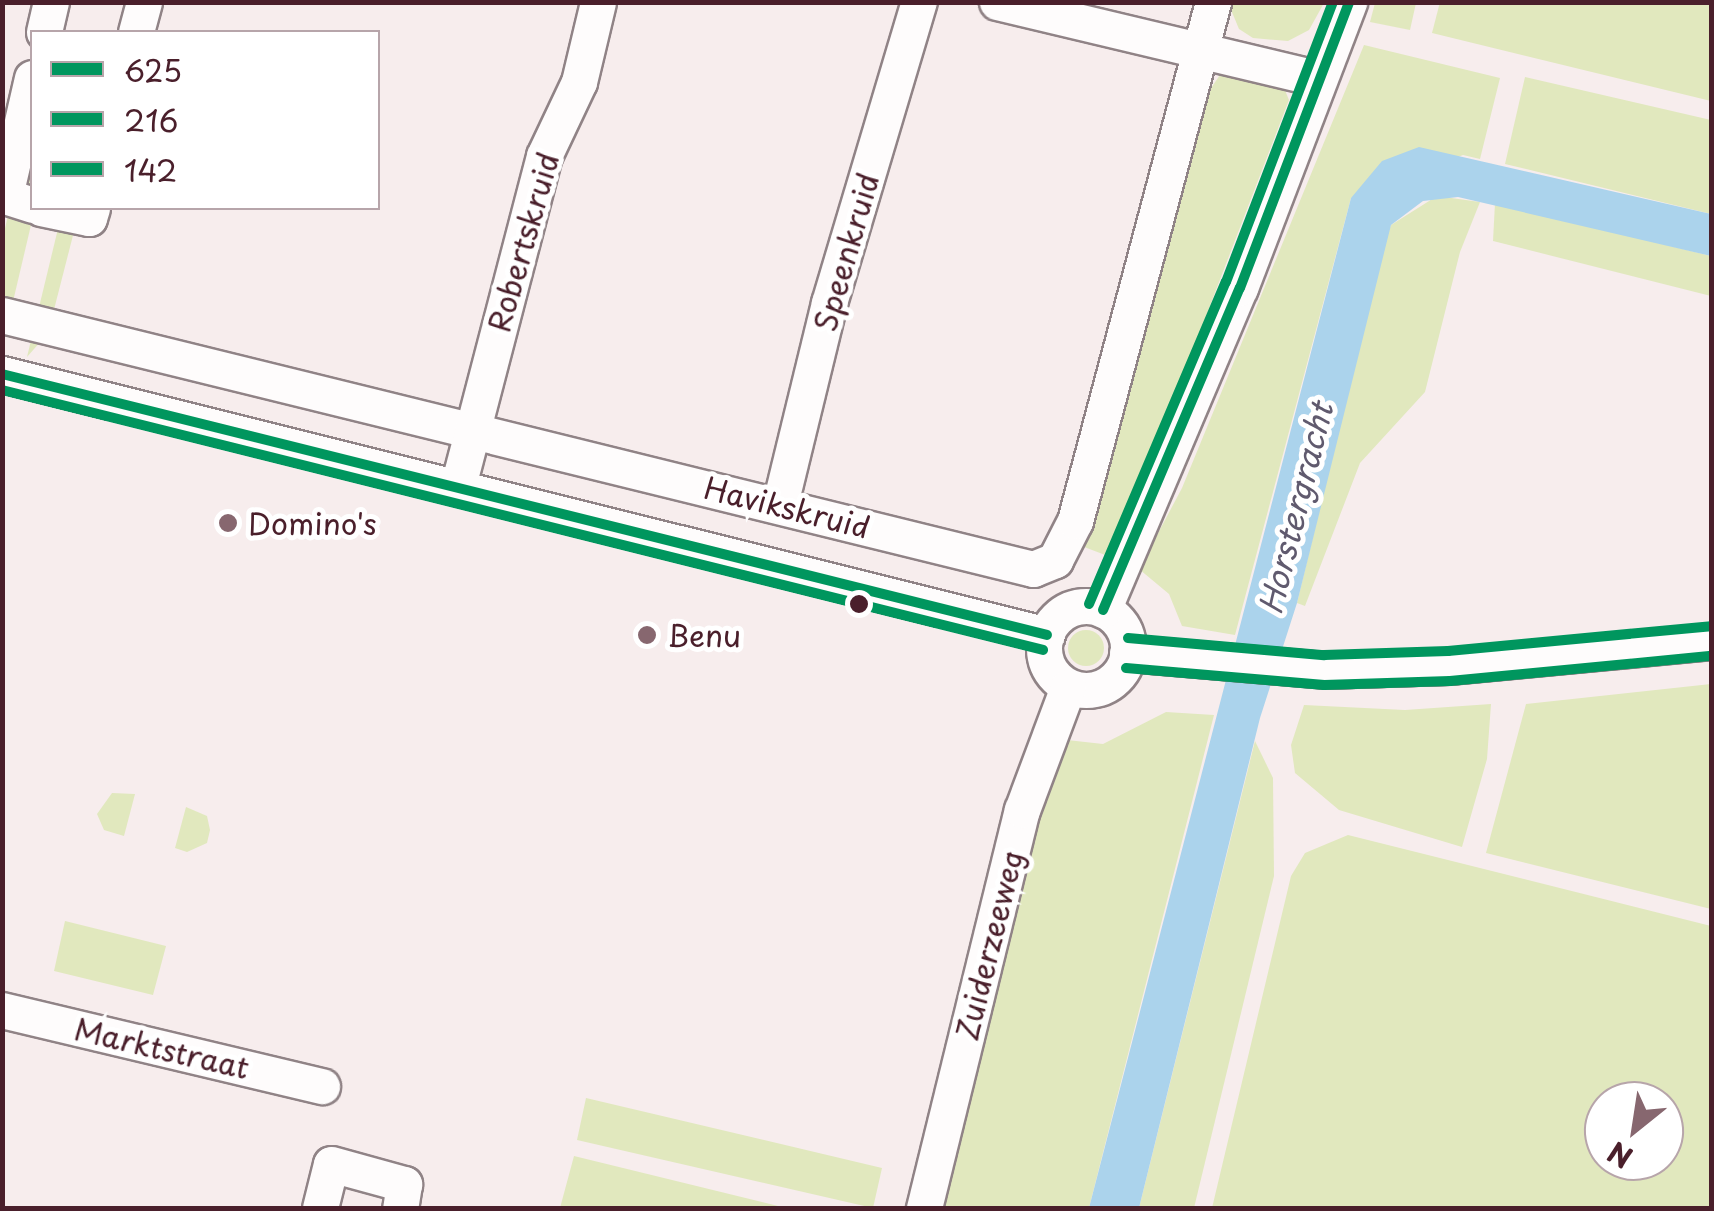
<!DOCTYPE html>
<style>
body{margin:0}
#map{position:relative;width:1714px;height:1211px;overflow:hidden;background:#f7eded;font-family:"Playpen Sans",sans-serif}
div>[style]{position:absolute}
.green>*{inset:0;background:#e1e8be}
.round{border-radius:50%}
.water>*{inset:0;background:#abd3ec}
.roads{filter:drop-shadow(2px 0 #908386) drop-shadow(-2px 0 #908386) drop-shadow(0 2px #908386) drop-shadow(0 -2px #908386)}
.minor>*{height:35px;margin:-17.5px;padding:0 17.5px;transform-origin:17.5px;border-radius:17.5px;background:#fefcfc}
.minor>.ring{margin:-17.5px;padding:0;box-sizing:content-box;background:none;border:35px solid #fefcfc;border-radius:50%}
.bus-1>*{height:10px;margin:-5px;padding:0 5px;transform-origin:5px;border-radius:5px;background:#00965e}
.bus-2>*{height:10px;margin:-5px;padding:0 5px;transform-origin:5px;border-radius:5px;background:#00965e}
.bus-3>*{height:10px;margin:-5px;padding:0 5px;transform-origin:5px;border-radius:5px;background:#00965e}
.dots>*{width:28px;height:28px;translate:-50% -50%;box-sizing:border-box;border:5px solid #fff;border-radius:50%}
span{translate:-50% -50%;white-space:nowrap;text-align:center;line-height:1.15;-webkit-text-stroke:10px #fff;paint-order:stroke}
.street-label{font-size:30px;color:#4a1f2b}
.poi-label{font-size:30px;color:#4a1f2b}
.left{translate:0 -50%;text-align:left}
.water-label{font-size:32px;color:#605a6e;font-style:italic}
.frame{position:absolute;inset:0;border:5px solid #4a1f2b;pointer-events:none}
.legend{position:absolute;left:30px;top:30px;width:350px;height:180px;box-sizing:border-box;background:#fff;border:2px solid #b7a5aa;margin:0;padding:12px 18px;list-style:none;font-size:30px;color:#4a1f2b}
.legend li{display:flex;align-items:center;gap:20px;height:50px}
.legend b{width:50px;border:2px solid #b7a5aa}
.north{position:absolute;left:1584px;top:1081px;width:100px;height:100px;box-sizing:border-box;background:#fff;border:2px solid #b7a5aa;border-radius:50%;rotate:210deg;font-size:28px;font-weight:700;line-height:40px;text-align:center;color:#4a1f2b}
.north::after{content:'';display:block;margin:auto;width:35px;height:45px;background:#87676f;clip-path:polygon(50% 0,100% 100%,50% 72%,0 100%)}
</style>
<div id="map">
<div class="green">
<div style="clip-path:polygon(1440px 2px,1711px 3px,1711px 101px,1432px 33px)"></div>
<div style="clip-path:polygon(1324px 3px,1309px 30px,1288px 41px,1253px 38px,1239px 29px,1229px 5px)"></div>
<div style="clip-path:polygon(1375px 3px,1416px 3px,1410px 30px,1370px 22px)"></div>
<div style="clip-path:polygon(1364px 45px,1500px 78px,1480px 159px,1463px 155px,1351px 198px,1235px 635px,1182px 626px,1169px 594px,1139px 569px,1182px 488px)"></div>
<div style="clip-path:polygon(1224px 69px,1282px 83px,1289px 100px,1113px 558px,1079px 545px,1203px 100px)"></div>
<div style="clip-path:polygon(1525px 77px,1711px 120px,1711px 214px,1505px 164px)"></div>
<div style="clip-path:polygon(32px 112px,35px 208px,3px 344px,3px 237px)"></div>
<div style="clip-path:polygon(1437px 196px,1480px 202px,1460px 252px,1425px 392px,1360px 463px,1305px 606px,1297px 603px,1382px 249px,1391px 225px)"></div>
<div style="clip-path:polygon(1495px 203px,1711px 256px,1711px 296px,1493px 241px)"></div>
<div style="clip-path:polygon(63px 208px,80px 208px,48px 333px,27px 357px)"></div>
<div class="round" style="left:1068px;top:630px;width:36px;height:36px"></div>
<div style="clip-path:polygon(1711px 684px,1711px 909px,1486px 853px,1526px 704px)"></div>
<div style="clip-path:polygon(1491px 704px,1487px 759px,1462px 847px,1339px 810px,1295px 773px,1291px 745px,1304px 705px,1405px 710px)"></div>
<div style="clip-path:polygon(1166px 712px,1214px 715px,1089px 1208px,938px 1208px,1025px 857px,1067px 740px,1103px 744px)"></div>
<div style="clip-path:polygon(1255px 741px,1273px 778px,1274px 876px,1194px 1208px,1139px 1208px)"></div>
<div style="clip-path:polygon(112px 793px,135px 794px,124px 836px,104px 830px,97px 814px)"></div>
<div style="clip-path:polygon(186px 807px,207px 816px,210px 830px,207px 843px,187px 852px,175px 848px)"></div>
<div style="clip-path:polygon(evenodd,1348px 835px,1711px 926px,1711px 1208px,1212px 1208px,1291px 876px,1305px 853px,1348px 835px,1604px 1101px,1664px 1101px,1664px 1161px,1604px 1161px,1604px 1101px)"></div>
<div style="clip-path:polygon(65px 921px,166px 946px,153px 995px,54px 971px)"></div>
<div style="clip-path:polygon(586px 1098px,882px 1168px,873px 1208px,577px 1140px)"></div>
<div style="clip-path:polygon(574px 1156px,786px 1208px,560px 1208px)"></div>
</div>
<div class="water">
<div style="clip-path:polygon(1419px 147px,1711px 214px,1711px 256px,1458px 197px,1423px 201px,1391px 225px,1297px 603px,1260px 718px,1139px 1208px,1089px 1208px,1351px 198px,1382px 161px)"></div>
</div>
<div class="roads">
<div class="minor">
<div style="left:997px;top:2px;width:331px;rotate:13.4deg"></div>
<div style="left:44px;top:32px;width:31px;rotate:-77deg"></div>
<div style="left:136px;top:32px;width:31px;rotate:-75deg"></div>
<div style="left:32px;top:78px;width:121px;rotate:102.9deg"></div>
<div style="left:5px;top:196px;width:28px;rotate:18deg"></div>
<div style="left:41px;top:208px;width:49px;rotate:11.8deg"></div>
<div style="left:89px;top:218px;width:10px;rotate:-73deg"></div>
<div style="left:2px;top:315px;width:1062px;rotate:13.84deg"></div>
<div style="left:1033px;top:569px;width:24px;rotate:-22deg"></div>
<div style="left:1055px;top:560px;width:44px;rotate:-62.9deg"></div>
<div style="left:1075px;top:521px;width:537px;rotate:-75.11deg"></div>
<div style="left:2px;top:374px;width:1077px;rotate:14.02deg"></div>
<div style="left:458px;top:486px;width:341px;rotate:-75.4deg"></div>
<div style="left:544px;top:156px;width:82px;rotate:-64.7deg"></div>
<div style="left:579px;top:82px;width:82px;rotate:-76.6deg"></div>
<div style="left:780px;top:504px;width:207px;rotate:-76.3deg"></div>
<div style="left:829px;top:303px;width:314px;rotate:-73.4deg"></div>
<div class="ring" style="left:1044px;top:606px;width:49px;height:49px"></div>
<div style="left:1103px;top:610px;width:350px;rotate:-67deg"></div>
<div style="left:1240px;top:288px;width:306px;rotate:-69.1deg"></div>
<div style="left:1127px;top:653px;width:198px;rotate:4.9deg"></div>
<div style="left:1324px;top:670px;width:125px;rotate:-1.8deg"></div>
<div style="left:1449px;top:666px;width:264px;rotate:-5.4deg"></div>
<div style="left:2px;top:1010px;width:329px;rotate:13.4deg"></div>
<div style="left:320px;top:1208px;width:45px;rotate:-76deg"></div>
<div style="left:331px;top:1164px;width:76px;rotate:15.3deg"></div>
<div style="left:404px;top:1184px;width:24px;rotate:99deg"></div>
<div style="left:924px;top:1208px;width:410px;rotate:-76.2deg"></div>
<div style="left:1022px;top:810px;width:131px;rotate:-69.5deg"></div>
</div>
</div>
<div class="bus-1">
<div style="left:2px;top:374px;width:1077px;rotate:14.02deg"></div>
<div style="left:1103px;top:610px;width:350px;rotate:-67deg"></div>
<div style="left:1240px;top:288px;width:306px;rotate:-69.1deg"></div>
</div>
<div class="bus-2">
<div style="left:2px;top:390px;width:1073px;rotate:14.02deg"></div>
<div style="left:1126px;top:668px;width:199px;rotate:4.9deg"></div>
<div style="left:1324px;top:685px;width:126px;rotate:-1.8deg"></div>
<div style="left:1450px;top:681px;width:263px;rotate:-5.5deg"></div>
</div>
<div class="bus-3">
<div style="left:1089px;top:604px;width:350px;rotate:-67deg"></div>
<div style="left:1226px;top:282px;width:300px;rotate:-69.1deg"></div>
<div style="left:1128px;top:638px;width:197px;rotate:5deg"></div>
<div style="left:1324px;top:655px;width:124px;rotate:-1.8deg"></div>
<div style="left:1448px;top:651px;width:264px;rotate:-5.4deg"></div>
</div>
<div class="dots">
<div style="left:228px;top:523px;background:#87676f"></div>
<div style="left:859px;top:604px;background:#4a1f2b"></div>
<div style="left:647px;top:635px;background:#87676f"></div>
</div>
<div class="street-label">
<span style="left:523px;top:242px;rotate:-74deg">Robertskruid</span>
<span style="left:846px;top:252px;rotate:-74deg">Speenkruid</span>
<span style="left:787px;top:507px;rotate:14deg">Havikskruid</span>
<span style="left:989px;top:945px;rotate:-76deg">Zuiderzeeweg</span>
<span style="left:162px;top:1048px;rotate:13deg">Marktstraat</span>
</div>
<div class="poi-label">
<span class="left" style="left:248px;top:523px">Domino's</span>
<span class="left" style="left:667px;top:635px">Benu</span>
</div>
<div class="water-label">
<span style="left:1295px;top:508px;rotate:-76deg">Horstergracht</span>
</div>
<div class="frame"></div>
<ul class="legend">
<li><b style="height:12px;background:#00965e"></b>625</li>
<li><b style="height:12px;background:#00965e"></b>216</li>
<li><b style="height:12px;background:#00965e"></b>142</li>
</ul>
<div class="north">N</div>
</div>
